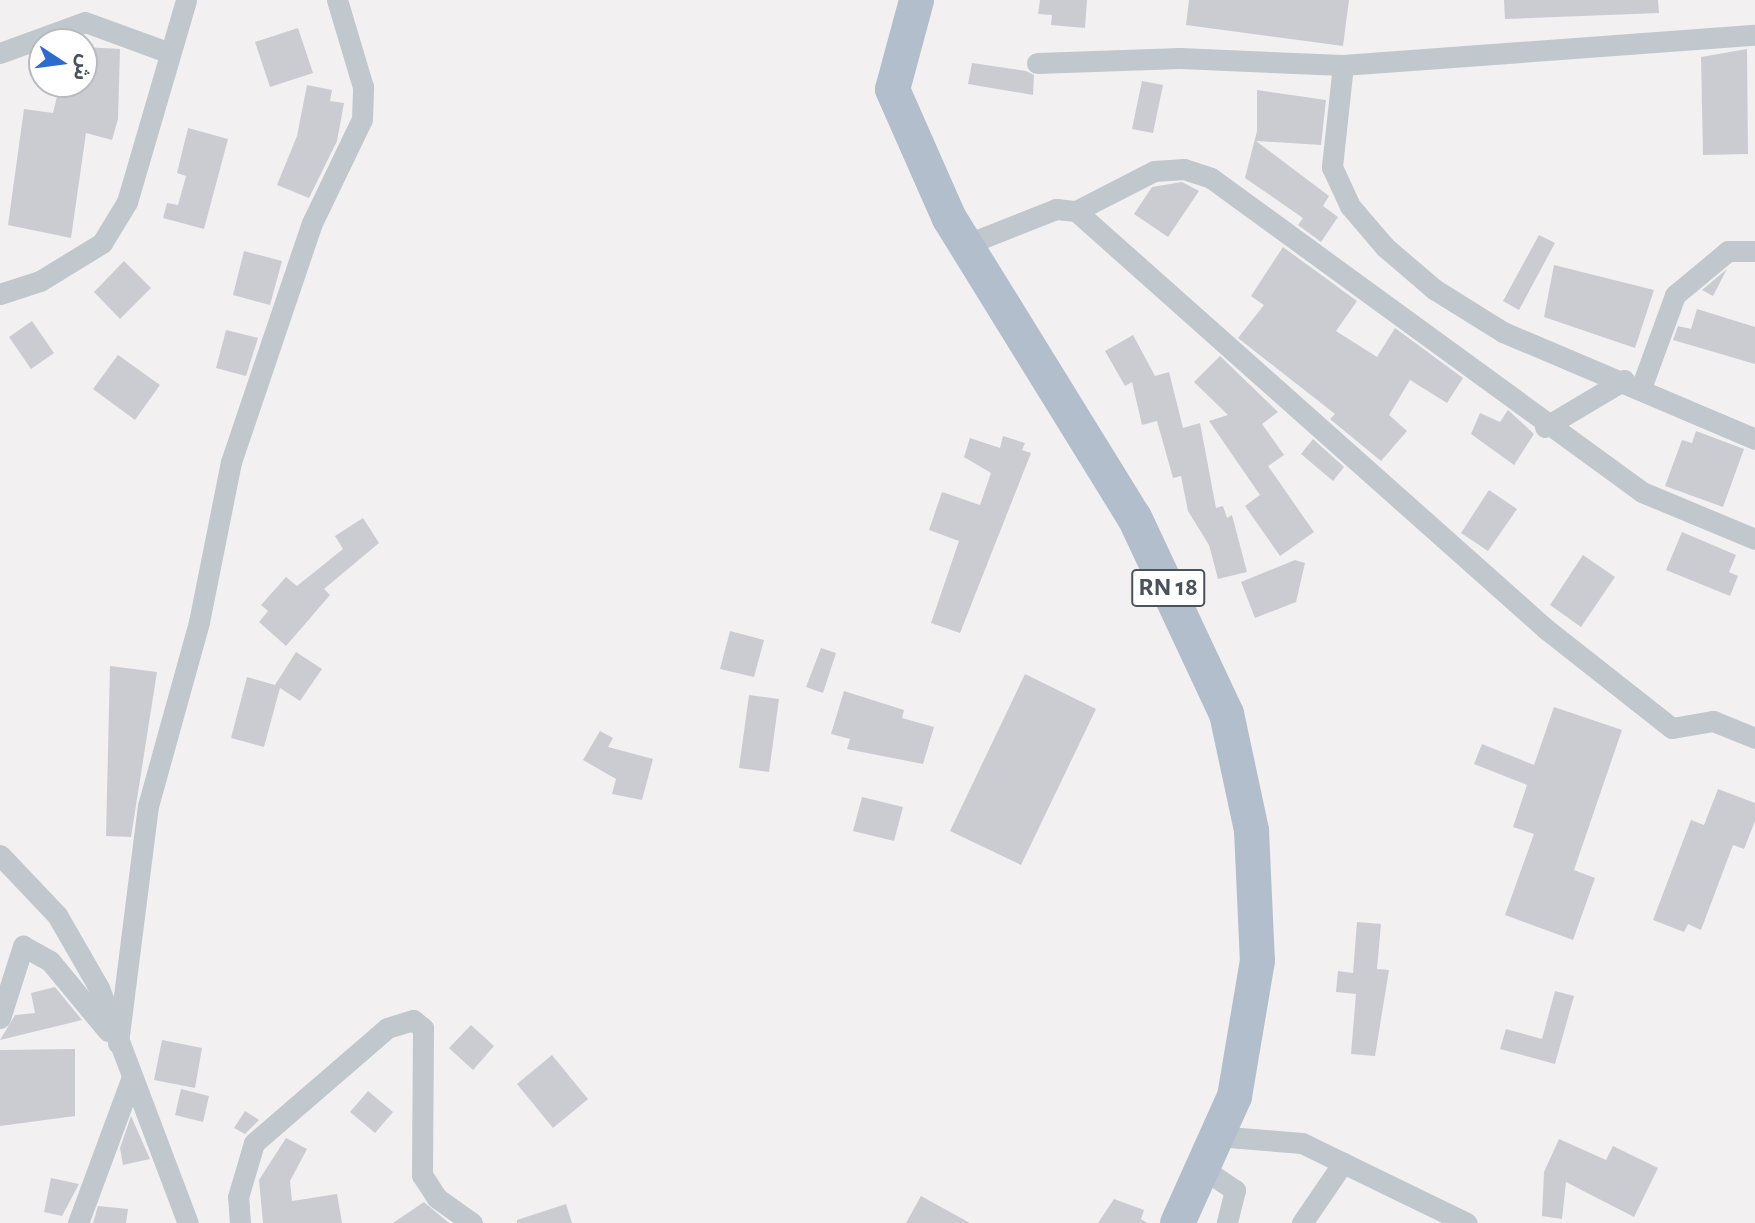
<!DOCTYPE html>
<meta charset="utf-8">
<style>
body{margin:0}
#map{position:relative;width:1755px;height:1223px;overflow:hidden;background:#f2f0f0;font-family:"Alegreya Sans","Noto Sans Arabic",sans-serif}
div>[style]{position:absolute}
.building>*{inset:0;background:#cbccd2}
.minor>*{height:21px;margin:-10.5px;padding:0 10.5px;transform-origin:10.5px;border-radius:10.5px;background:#c0c7cd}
.primary>*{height:35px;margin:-17.5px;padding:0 17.5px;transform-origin:17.5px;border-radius:17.5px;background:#b3becc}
span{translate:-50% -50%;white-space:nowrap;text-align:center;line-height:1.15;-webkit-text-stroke:7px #fff;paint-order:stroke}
.shield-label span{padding:2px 5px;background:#fff;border:2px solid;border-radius:5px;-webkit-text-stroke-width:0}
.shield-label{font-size:26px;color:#4a525c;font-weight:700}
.north{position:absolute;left:28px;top:28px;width:70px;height:70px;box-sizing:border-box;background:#fff;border:2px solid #b7babe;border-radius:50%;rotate:103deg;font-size:19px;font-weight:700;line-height:28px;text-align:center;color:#4a525c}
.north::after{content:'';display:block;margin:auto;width:24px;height:32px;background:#2d6bcf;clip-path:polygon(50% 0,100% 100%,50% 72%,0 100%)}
</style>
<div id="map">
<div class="building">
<div style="clip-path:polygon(1040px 0,1087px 0,1085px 28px,1051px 25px,1052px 15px,1038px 14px)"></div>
<div style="clip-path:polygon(1189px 0,1349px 0,1343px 46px,1186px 25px)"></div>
<div style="clip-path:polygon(1504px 0,1658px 0,1659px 13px,1505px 19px)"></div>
<div style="clip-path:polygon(298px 28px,313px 73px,270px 87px,255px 42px)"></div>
<div style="clip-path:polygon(84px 47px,120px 49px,118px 119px,112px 140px,86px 133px,71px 238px,8px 225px,24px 109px,53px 113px,60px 84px,84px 84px)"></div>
<div style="clip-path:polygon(1747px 49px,1748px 154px,1703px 155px,1701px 57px)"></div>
<div style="clip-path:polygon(972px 63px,1026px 71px,1034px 75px,1033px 95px,968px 84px)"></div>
<div style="clip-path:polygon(1142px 81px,1163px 85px,1153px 133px,1132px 129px)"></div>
<div style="clip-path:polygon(307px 85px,332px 90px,330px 101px,344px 103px,337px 141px,309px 198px,277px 185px,297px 136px)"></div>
<div style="clip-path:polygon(1257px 90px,1326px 100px,1321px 145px,1256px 141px,1329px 196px,1323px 206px,1338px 217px,1321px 242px,1298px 225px,1303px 218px,1245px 178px,1257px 131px)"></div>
<div style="clip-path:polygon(188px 128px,228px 139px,204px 229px,163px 218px,167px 203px,178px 205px,186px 176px,177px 173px)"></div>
<div style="clip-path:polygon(1182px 182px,1199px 191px,1168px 237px,1134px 214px,1152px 187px)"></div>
<div style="clip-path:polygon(1539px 235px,1555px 243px,1519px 310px,1503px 301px)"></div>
<div style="clip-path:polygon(1283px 247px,1357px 301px,1336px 331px,1377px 357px,1395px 328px,1463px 378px,1447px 403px,1410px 380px,1389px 415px,1407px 431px,1381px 461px,1330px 419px,1335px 414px,1238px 338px,1264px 305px,1251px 296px)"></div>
<div style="clip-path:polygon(244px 251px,282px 261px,270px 305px,233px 295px)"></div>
<div style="clip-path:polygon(124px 261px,151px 288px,120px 319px,94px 292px)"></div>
<div style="clip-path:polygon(1554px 265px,1654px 290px,1635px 348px,1544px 317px)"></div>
<div style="clip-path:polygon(1727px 269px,1713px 296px,1702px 290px)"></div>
<div style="clip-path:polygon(1697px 309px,1755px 327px,1755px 364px,1673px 340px,1678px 326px,1691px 329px)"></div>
<div style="clip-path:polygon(32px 321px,54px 353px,31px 369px,9px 337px)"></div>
<div style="clip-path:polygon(226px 330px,258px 338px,246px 376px,216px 368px)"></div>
<div style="clip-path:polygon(1133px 335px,1155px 376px,1169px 372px,1183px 428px,1200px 423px,1216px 508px,1223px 506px,1227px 518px,1232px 515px,1247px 572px,1218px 579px,1209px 545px,1188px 511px,1181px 476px,1173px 478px,1157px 421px,1142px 425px,1132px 382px,1125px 386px,1105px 351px)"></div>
<div style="clip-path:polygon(118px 355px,160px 385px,135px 420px,93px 389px)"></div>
<div style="clip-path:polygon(1220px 356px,1278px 412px,1262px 424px,1284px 455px,1268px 466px,1314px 532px,1280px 556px,1245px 506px,1260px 495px,1209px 421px,1228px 415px,1194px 382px)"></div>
<div style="clip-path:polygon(1508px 410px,1534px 434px,1514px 465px,1471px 434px,1480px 413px,1500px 422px)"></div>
<div style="clip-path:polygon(1696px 431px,1744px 449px,1723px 507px,1665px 486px,1682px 440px,1692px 443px)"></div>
<div style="clip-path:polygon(1003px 436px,1025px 443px,1022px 450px,1031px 453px,960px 633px,931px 623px,959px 541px,929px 530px,942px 492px,980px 505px,991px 473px,964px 457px,970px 438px,1000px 448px)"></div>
<div style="clip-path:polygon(1313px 439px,1344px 467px,1333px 481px,1301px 454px)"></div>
<div style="clip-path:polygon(1489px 490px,1517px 509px,1488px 551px,1461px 533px)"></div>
<div style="clip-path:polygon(363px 518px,379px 543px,324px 589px,330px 595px,286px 646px,259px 622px,268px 611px,261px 605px,286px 577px,297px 586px,343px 549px,335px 536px)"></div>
<div style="clip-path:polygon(1682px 532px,1736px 555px,1729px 572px,1738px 576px,1730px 596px,1666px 570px)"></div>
<div style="clip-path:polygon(1583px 555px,1615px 577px,1581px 627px,1550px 605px)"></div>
<div style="clip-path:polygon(1295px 560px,1305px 563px,1296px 602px,1255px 618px,1241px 582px)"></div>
<div style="clip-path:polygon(730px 631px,764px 640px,754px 677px,720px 669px)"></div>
<div style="clip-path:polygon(821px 648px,836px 653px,823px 693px,806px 687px)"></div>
<div style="clip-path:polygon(296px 652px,322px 669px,300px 701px,280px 688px,264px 747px,231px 738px,247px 677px,275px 685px)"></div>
<div style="clip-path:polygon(110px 666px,157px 672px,131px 837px,106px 836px)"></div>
<div style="clip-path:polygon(1025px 674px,1096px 709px,1021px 865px,950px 831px)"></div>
<div style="clip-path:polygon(844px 691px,904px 710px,902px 718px,934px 727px,923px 764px,847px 749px,850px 739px,831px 734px)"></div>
<div style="clip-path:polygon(749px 695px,779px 699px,769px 772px,739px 768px)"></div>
<div style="clip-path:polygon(1554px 707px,1622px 730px,1574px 870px,1595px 878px,1573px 940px,1505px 915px,1534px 834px,1513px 827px,1527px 785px,1474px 764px,1482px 744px,1534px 765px)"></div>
<div style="clip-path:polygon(600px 731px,613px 738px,608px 747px,653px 759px,642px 800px,612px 794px,616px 779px,583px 760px)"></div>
<div style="clip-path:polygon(1718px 789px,1755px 803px,1755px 821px,1744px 849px,1733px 845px,1701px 930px,1688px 924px,1684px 932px,1653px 920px,1691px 820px,1704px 825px)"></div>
<div style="clip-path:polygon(862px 797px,903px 807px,894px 841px,853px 831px)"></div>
<div style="clip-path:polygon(1357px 922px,1381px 924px,1377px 969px,1389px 970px,1375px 1056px,1351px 1054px,1356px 994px,1336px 992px,1338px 971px,1353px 973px)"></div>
<div style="clip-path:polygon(55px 987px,82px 1020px,0 1040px,15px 1015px,35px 1013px,31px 993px)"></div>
<div style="clip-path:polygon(1555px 991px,1574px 996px,1555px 1064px,1500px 1049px,1506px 1029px,1542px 1039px)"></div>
<div style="clip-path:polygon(471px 1025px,494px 1046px,473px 1070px,449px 1048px)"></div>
<div style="clip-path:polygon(162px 1040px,202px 1048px,195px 1088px,154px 1080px)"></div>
<div style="clip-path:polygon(75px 1049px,75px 1116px,0 1126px,0 1050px)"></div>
<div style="clip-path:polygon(552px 1055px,588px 1099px,553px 1128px,517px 1084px)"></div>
<div style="clip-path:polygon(181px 1089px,209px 1096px,203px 1122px,175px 1115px)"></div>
<div style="clip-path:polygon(368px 1091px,393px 1112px,375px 1133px,350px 1112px)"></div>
<div style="clip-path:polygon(245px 1111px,259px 1120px,245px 1134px,234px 1128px)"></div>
<div style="clip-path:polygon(131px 1116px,150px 1159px,123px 1165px,120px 1148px)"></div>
<div style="clip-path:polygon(286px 1138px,307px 1149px,290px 1181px,292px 1201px,337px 1194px,342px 1223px,263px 1223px,259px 1180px)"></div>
<div style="clip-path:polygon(1559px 1139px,1606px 1160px,1613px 1146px,1658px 1168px,1634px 1217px,1566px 1182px,1562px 1219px,1542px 1216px,1544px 1172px)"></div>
<div style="clip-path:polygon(51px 1178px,79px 1184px,62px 1216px,44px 1212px)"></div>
<div style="clip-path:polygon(921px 1196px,970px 1223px,906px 1223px)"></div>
<div style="clip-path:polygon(1114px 1199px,1144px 1210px,1141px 1219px,1147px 1223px,1098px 1223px)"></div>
<div style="clip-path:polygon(424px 1202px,449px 1223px,393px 1223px)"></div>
<div style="clip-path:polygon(566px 1204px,572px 1223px,517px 1223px,517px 1220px)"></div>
<div style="clip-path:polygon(98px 1206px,128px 1209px,126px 1223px,93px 1223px)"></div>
</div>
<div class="minor">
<div style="left:0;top:53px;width:90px;rotate:-20deg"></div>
<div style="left:85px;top:22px;width:90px;rotate:20deg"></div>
<div style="left:1037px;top:63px;width:143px;rotate:-2deg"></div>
<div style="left:1180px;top:58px;width:163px;rotate:2.5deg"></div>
<div style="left:1343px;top:65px;width:413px;rotate:-4.2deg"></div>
<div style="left:1343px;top:65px;width:103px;rotate:96.2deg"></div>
<div style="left:1332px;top:167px;width:43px;rotate:65.2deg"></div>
<div style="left:1350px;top:206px;width:54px;rotate:49.5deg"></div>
<div style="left:1385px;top:247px;width:65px;rotate:40.6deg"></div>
<div style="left:1434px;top:289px;width:81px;rotate:31.9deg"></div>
<div style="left:1503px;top:332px;width:274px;rotate:23deg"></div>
<div style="left:1076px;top:211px;width:88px;rotate:-27.1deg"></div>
<div style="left:1154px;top:171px;width:30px;rotate:-4deg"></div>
<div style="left:1184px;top:169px;width:28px;rotate:18deg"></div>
<div style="left:1211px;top:178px;width:533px;rotate:36.07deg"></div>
<div style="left:1642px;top:492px;width:122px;rotate:22.6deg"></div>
<div style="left:965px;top:245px;width:98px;rotate:-21.6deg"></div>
<div style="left:1056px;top:209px;width:20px;rotate:6deg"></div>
<div style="left:1076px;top:211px;width:629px;rotate:41.65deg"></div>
<div style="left:1546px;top:629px;width:160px;rotate:38.2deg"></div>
<div style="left:1672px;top:728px;width:42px;rotate:-9.7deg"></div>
<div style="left:1713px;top:721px;width:45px;rotate:22deg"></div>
<div style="left:0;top:294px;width:42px;rotate:-18deg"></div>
<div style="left:40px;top:281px;width:73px;rotate:-31.5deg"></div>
<div style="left:102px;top:243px;width:48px;rotate:-58.6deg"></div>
<div style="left:127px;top:202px;width:210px;rotate:-73.7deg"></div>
<div style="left:1641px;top:388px;width:99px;rotate:-69.9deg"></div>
<div style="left:1675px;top:295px;width:69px;rotate:-39.7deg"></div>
<div style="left:1728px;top:251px;width:27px"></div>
<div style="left:1545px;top:427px;width:92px;rotate:-30.7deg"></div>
<div style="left:0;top:855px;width:83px;rotate:46.5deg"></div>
<div style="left:57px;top:915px;width:84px;rotate:60.1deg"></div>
<div style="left:99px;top:988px;width:251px;rotate:69.3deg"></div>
<div style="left:0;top:1018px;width:76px;rotate:-72.3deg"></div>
<div style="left:23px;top:946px;width:31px;rotate:29deg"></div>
<div style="left:50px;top:961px;width:91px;rotate:50.4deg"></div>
<div style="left:118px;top:1043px;width:239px;rotate:-82.8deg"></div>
<div style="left:148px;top:806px;width:191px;rotate:-74.5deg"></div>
<div style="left:199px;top:622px;width:163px;rotate:-78.7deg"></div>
<div style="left:231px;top:462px;width:252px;rotate:-71.3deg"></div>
<div style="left:312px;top:223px;width:115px;rotate:-64.3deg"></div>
<div style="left:362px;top:119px;width:32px;rotate:-88deg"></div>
<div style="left:363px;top:87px;width:91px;rotate:-106.6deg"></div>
<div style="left:1216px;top:1136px;width:86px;rotate:4.7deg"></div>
<div style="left:1302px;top:1143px;width:183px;rotate:25.9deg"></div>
<div style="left:1202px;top:1168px;width:40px;rotate:34deg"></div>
<div style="left:1235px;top:1190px;width:34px;rotate:104deg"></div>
<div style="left:78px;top:1223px;width:153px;rotate:-69.7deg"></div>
<div style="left:240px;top:1223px;width:26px;rotate:-94deg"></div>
<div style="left:238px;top:1197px;width:56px;rotate:-73.5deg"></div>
<div style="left:254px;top:1143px;width:176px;rotate:-40.8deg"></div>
<div style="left:387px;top:1028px;width:27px;rotate:-17deg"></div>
<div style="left:413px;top:1020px;width:13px;rotate:39deg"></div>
<div style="left:423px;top:1028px;width:147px;rotate:90.4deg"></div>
<div style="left:422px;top:1175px;width:27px;rotate:57deg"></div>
<div style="left:437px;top:1198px;width:43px;rotate:35.5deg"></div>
<div style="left:1302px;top:1223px;width:73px;rotate:-55.7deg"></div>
</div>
<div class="primary">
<div style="left:916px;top:0;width:92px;rotate:105.1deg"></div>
<div style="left:892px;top:89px;width:141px;rotate:66.2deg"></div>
<div style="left:949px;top:218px;width:352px;rotate:58.3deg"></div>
<div style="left:1134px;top:517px;width:217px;rotate:64.9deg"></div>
<div style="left:1226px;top:713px;width:120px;rotate:77.9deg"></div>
<div style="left:1251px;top:830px;width:130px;rotate:87.4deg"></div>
<div style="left:1257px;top:960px;width:138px;rotate:99.6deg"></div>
<div style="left:1234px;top:1096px;width:139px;rotate:114.2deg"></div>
</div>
<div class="shield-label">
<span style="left:1168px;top:588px">RN 18</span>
</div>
<div class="north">ش</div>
</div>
